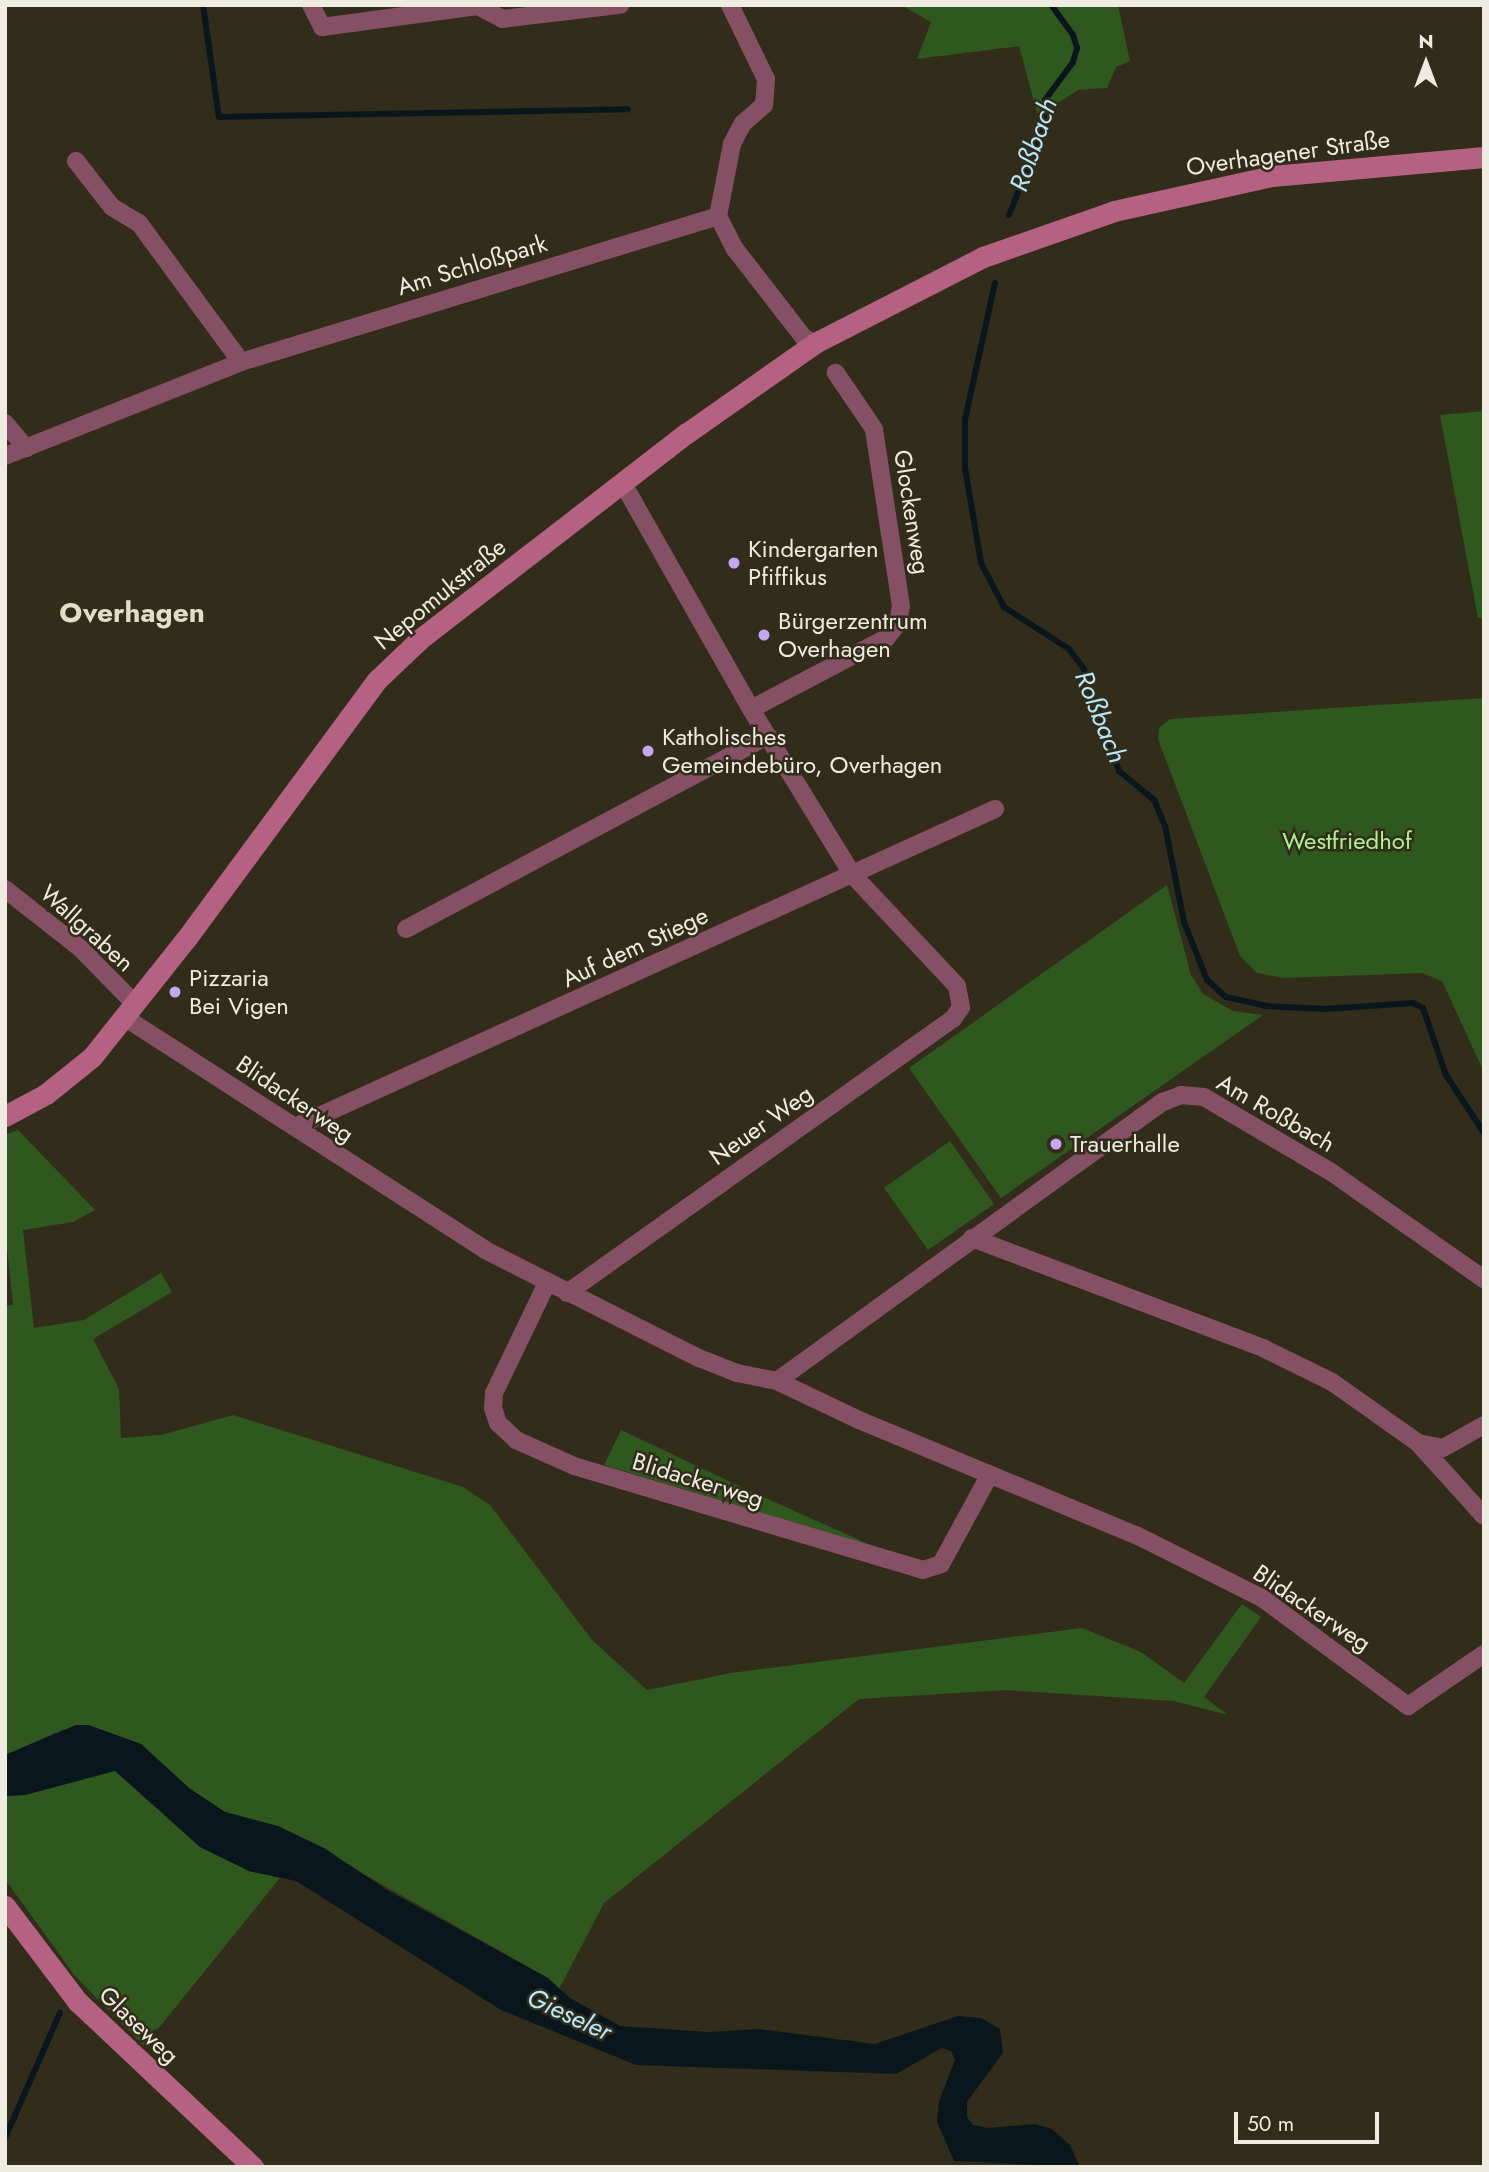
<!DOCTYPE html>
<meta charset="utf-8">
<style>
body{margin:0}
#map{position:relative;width:1489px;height:2172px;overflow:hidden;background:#322d1b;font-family:Jost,sans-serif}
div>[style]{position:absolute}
.green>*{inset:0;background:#2f581f}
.water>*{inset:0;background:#09171c}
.stream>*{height:6px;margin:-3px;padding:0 3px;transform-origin:3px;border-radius:3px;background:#09171c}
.street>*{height:18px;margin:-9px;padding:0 9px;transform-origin:9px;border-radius:9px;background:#855064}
.secondary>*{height:21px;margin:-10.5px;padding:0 10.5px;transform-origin:10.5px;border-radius:10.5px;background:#b56182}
.dots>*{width:19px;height:19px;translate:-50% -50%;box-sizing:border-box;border:4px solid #322d1b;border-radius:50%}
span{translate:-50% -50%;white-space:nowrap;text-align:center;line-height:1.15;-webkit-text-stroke:5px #322d1b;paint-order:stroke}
.street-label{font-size:24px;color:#eeebe0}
.poi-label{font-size:24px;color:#eeebe0}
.left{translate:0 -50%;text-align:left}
.park-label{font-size:24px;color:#aef195}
.water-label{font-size:26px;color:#b8e8fb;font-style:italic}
.quarter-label{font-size:28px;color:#e2ddc6;font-weight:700}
.frame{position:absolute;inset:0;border:7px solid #eeebe0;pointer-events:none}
.north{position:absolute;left:1391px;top:28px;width:70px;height:70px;-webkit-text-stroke:5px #322d1b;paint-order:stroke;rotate:0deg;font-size:19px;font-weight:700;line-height:28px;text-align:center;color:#eeebe0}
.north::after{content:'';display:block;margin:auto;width:24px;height:32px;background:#eeebe0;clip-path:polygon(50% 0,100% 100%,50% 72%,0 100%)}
.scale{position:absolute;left:1234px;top:2112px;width:145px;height:32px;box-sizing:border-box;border:4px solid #eeebe0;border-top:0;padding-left:9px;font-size:21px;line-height:24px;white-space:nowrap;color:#eeebe0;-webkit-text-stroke:5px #322d1b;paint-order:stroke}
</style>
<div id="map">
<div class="green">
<div style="clip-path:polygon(901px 5px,1118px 5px,1130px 61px,1116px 67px,1107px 88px,1078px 90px,1038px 116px,1019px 46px,917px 59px,931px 22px)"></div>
<div style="clip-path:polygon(1484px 411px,1484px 618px,1478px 618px,1440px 415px)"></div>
<div style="clip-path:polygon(1484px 698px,1484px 1072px,1442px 981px,1422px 973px,1283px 978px,1257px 973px,1240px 956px,1158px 739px,1159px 728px,1170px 719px)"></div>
<div style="clip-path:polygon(1167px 885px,1191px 975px,1203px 994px,1233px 1011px,1263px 1015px,1001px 1198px,909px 1068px)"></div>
<div style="clip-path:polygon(18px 1130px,95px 1210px,73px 1222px,23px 1230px,34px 1328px,84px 1320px,161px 1273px,172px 1292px,93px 1339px,119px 1389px,121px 1438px,161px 1435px,233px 1415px,463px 1487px,490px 1505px,592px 1640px,647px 1690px,731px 1673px,1082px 1628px,1141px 1652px,1184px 1683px,1242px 1604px,1261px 1617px,1204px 1697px,1228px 1715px,1174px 1701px,1006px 1690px,859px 1699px,604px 1903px,559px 1989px,548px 1978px,278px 1826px,225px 1812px,189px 1788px,141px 1744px,89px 1725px,62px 1730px,5px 1755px,5px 1306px,13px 1305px,5px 1228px,5px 1135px)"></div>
<div style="clip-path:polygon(950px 1141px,994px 1204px,928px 1250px,884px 1188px)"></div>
<div style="clip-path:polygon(621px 1430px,754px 1493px,873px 1546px,604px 1465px)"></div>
<div style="clip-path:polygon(115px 1770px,200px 1847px,249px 1871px,280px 1878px,144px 2046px,75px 1976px,5px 1879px,5px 1796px,25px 1795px)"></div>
</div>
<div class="water">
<div style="clip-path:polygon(76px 1725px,88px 1725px,141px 1744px,189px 1788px,225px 1812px,278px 1826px,324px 1848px,387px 1890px,548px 1978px,570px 1998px,620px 2026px,708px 2032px,759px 2029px,875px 2044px,958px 2016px,981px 2018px,1000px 2029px,1003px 2053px,967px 2102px,967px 2117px,973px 2125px,988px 2128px,1035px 2124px,1052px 2129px,1070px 2145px,1080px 2167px,954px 2161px,937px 2122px,939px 2101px,955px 2060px,951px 2051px,942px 2048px,896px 2074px,636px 2065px,501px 2010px,296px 1881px,249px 1871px,200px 1847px,115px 1771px,25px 1795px,5px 1796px,5px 1755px)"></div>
</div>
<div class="stream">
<div style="left:203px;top:5px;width:113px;rotate:81.9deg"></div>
<div style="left:219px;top:117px;width:409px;rotate:-1.1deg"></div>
<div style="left:1009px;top:215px;width:92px;rotate:-68.2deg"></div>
<div style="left:1043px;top:130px;width:30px;rotate:-86deg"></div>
<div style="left:1045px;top:100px;width:47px;rotate:-53.6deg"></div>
<div style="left:1073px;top:62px;width:15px;rotate:-74deg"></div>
<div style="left:1077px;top:48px;width:14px;rotate:-107deg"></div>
<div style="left:1073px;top:35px;width:37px;rotate:-126deg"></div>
<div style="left:995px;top:283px;width:140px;rotate:102.4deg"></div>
<div style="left:965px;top:420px;width:48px;rotate:90deg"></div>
<div style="left:965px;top:468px;width:96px;rotate:80.4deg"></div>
<div style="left:981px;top:563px;width:50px;rotate:62.4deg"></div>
<div style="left:1004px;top:607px;width:77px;rotate:32.9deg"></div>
<div style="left:1069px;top:649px;width:25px;rotate:53deg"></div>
<div style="left:1084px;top:669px;width:108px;rotate:71.1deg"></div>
<div style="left:1119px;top:771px;width:45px;rotate:39.6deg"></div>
<div style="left:1154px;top:800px;width:28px;rotate:67deg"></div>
<div style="left:1165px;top:826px;width:98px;rotate:78.8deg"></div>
<div style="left:1184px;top:922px;width:62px;rotate:68.4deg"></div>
<div style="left:1207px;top:980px;width:25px;rotate:42deg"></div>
<div style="left:1226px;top:997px;width:42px;rotate:12.4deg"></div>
<div style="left:1267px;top:1006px;width:58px;rotate:3deg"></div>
<div style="left:1325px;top:1009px;width:88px;rotate:-3.9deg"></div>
<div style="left:1413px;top:1003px;width:11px;rotate:27deg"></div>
<div style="left:1423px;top:1008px;width:71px;rotate:71.1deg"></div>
<div style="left:1446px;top:1075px;width:69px;rotate:56.8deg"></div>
<div style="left:5px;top:2138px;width:137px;rotate:-66.3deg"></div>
</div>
<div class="street">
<div style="left:311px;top:5px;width:25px;rotate:63deg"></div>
<div style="left:322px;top:27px;width:157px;rotate:-7.7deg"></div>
<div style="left:478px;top:6px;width:27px;rotate:28deg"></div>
<div style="left:502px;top:19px;width:119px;rotate:-6.8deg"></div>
<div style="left:730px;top:5px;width:82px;rotate:64.1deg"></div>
<div style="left:766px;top:79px;width:26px;rotate:94deg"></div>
<div style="left:764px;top:105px;width:28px;rotate:139deg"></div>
<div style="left:743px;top:123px;width:24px;rotate:118deg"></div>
<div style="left:732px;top:144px;width:73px;rotate:101deg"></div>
<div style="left:718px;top:216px;width:37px;rotate:63deg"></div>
<div style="left:735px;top:249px;width:113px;rotate:52.2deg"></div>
<div style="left:804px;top:338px;width:12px;rotate:24deg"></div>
<div style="left:76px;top:161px;width:58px;rotate:52deg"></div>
<div style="left:112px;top:207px;width:31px;rotate:31deg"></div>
<div style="left:139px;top:223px;width:172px;rotate:53.7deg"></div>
<div style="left:5px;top:423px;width:33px;rotate:50deg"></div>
<div style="left:5px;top:456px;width:254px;rotate:-21.7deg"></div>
<div style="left:241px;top:362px;width:499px;rotate:-17deg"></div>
<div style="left:751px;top:709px;width:153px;rotate:-27.7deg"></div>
<div style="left:886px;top:638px;width:19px;rotate:-51deg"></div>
<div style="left:898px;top:623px;width:17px;rotate:-80deg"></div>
<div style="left:901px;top:606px;width:179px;rotate:-98.7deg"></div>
<div style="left:874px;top:429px;width:68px;rotate:-124.2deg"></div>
<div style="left:5px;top:889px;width:95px;rotate:38.2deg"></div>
<div style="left:80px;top:948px;width:78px;rotate:45.5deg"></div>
<div style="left:406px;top:929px;width:410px;rotate:-28.1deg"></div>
<div style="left:124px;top:1017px;width:430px;rotate:32.8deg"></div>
<div style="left:485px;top:1250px;width:240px;rotate:26.8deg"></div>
<div style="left:699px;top:1358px;width:41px;rotate:21.5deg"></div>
<div style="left:737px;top:1373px;width:41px;rotate:11.3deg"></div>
<div style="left:777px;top:1381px;width:91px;rotate:25.4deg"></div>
<div style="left:859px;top:1420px;width:302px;rotate:22.6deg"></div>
<div style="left:1138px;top:1536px;width:139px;rotate:26.6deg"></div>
<div style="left:1262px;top:1598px;width:182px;rotate:36.5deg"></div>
<div style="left:1408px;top:1706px;width:92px;rotate:-34.4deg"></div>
<div style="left:295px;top:1127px;width:769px;rotate:-24.43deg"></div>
<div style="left:972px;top:1238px;width:313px;rotate:20.7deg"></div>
<div style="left:1265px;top:1349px;width:75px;rotate:26.2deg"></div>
<div style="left:1332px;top:1382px;width:105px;rotate:35.3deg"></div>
<div style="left:1418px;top:1443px;width:98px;rotate:47.9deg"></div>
<div style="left:547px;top:1283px;width:122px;rotate:115.7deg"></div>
<div style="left:494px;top:1393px;width:15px;rotate:94deg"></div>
<div style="left:493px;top:1408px;width:16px;rotate:72deg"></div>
<div style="left:498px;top:1423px;width:25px;rotate:43deg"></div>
<div style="left:516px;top:1440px;width:64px;rotate:24.1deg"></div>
<div style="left:574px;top:1466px;width:364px;rotate:16.6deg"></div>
<div style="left:923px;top:1570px;width:19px;rotate:-18deg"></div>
<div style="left:941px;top:1564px;width:102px;rotate:-61.4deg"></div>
<div style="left:567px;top:1293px;width:473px;rotate:-35.4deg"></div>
<div style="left:953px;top:1019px;width:14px;rotate:-56deg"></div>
<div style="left:961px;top:1007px;width:21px;rotate:-101deg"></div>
<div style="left:957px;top:986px;width:154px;rotate:-133.2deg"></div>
<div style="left:852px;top:874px;width:193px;rotate:-121.5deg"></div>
<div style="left:751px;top:709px;width:259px;rotate:-119.6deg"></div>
<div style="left:777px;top:1381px;width:476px;rotate:-35.9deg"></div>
<div style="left:1163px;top:1102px;width:19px;rotate:-21deg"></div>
<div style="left:1181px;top:1095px;width:23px;rotate:5deg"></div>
<div style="left:1204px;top:1097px;width:147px;rotate:30.6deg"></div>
<div style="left:1331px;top:1172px;width:187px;rotate:35deg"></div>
<div style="left:1418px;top:1443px;width:25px;rotate:11deg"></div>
<div style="left:1443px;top:1448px;width:47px;rotate:-29.3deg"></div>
</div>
<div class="secondary">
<div style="left:5px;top:1116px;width:47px;rotate:-28.2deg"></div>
<div style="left:46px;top:1094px;width:59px;rotate:-38.8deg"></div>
<div style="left:92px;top:1057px;width:151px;rotate:-51.5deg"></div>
<div style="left:186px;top:939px;width:322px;rotate:-53.6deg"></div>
<div style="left:377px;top:680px;width:59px;rotate:-43.6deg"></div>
<div style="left:420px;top:639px;width:337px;rotate:-37.7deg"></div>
<div style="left:687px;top:433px;width:156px;rotate:-35.1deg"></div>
<div style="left:815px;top:343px;width:189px;rotate:-27.1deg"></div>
<div style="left:983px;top:257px;width:139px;rotate:-19.3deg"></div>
<div style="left:1114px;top:211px;width:162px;rotate:-12.5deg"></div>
<div style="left:1272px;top:176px;width:213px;rotate:-5.1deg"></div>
<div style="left:5px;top:1906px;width:121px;rotate:52.8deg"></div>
<div style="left:78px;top:2002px;width:241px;rotate:43.3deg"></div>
</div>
<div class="dots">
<div style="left:734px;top:563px;background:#c4a7f1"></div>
<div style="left:764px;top:635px;background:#c4a7f1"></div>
<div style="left:648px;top:751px;background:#c4a7f1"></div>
<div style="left:175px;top:992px;background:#c4a7f1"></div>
<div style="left:1056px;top:1144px;background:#c4a7f1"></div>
</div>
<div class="street-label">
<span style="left:1288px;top:153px;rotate:-8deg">Overhagener Straße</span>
<span style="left:472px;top:265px;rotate:-17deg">Am Schloßpark</span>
<span style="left:912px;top:512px;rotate:81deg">Glockenweg</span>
<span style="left:440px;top:594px;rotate:-39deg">Nepomukstraße</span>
<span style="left:87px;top:928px;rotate:42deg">Wallgraben</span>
<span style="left:635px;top:947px;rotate:-25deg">Auf dem Stiege</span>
<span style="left:295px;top:1099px;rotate:34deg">Blidackerweg</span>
<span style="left:1276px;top:1113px;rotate:30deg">Am Roßbach</span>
<span style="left:761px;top:1125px;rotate:-35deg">Neuer Weg</span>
<span style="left:698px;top:1480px;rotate:17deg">Blidackerweg</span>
<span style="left:1312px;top:1608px;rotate:34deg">Blidackerweg</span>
<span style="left:139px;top:2025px;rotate:44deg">Glaseweg</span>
</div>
<div class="poi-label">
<span class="left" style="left:748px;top:563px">Kindergarten<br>Pfiffikus</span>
<span class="left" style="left:778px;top:635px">Bürgerzentrum<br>Overhagen</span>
<span class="left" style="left:662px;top:751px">Katholisches<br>Gemeindebüro, Overhagen</span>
<span class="left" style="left:189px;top:992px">Pizzaria<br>Bei Vigen</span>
<span class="left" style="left:1070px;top:1144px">Trauerhalle</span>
</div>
<div class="park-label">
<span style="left:1347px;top:841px">Westfriedhof</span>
</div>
<div class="water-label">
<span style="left:1034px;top:145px;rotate:-71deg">Roßbach</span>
<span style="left:1100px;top:717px;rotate:68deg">Roßbach</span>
<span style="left:569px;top:2015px;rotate:25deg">Gieseler</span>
</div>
<div class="quarter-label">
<span style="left:132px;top:613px">Overhagen</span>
</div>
<div class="frame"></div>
<div class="north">N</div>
<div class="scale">50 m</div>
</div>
